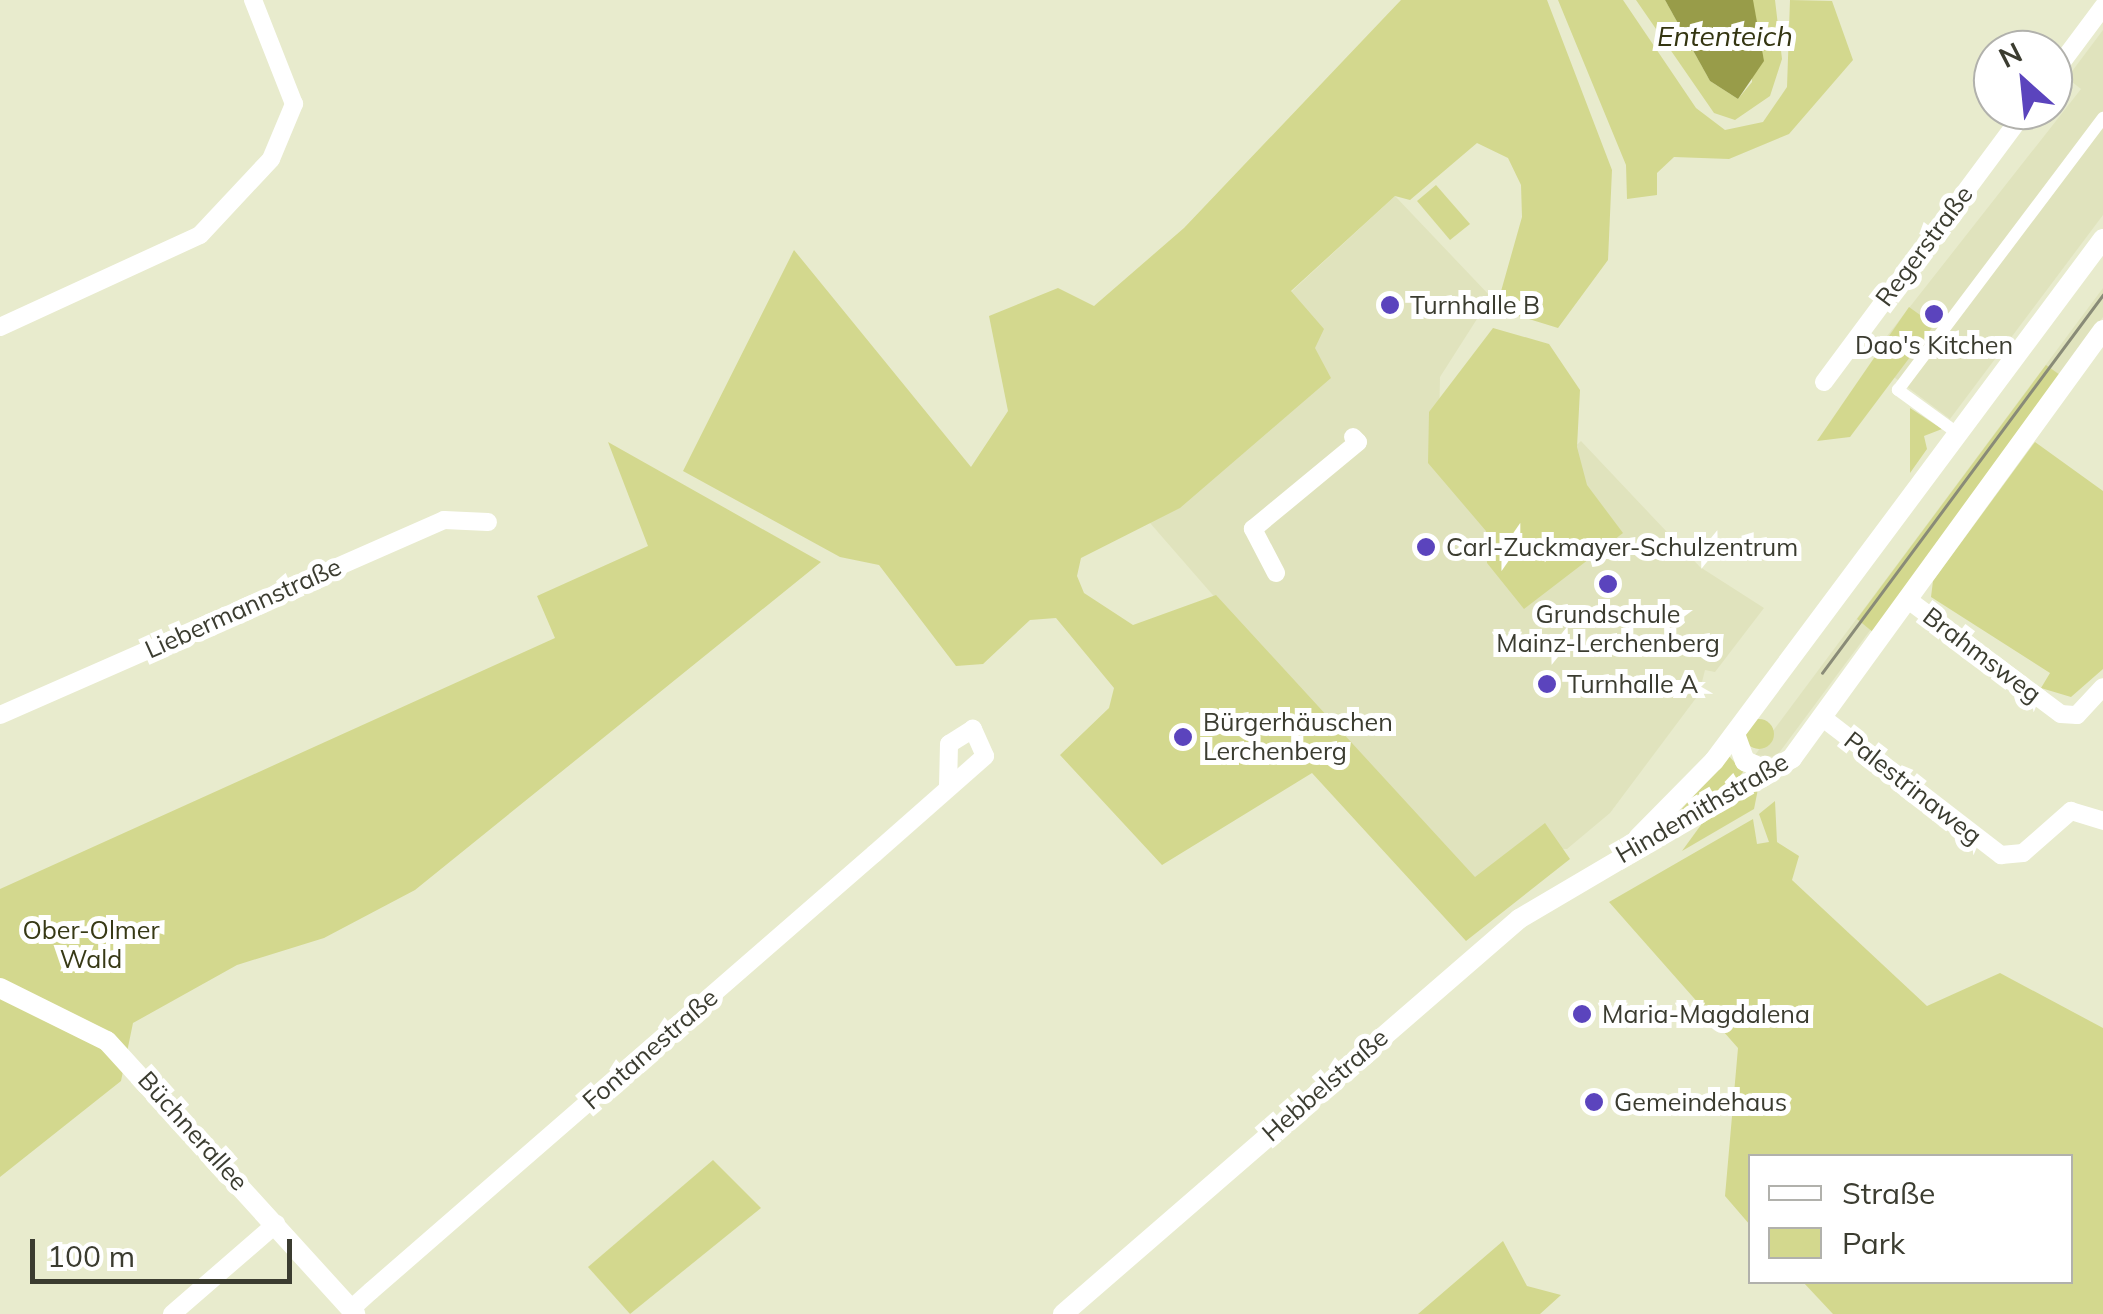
<!DOCTYPE html>
<meta charset="utf-8">
<style>
body{margin:0}
#map{position:relative;width:2103px;height:1314px;overflow:hidden;background:#e8ebcd;font-family:Mulish,sans-serif}
div>[style]{position:absolute}
.built>*{inset:0;background:#e0e3bd}
.green>*{inset:0;background:#d3d88e}
.round{border-radius:50%}
.water>*{inset:0;background:#989c49}
.pedestrian>*{height:12px;margin:-6px;padding:0 6px;transform-origin:6px;border-radius:6px;background:#fff}
.minor>*{height:18px;margin:-9px;padding:0 9px;transform-origin:9px;border-radius:9px;background:#fff}
.tertiary>*{height:20px;margin:-10px;padding:0 10px;transform-origin:10px;border-radius:10px;background:#fff}
.tram>*{height:2.5px;margin:-1.25px;padding:0 1.25px;transform-origin:1.25px;border-radius:1.25px;background:#898b77}
.dots>*{width:28px;height:28px;translate:-50% -50%;box-sizing:border-box;border:5px solid #fff;border-radius:50%}
span{translate:-50% -50%;white-space:nowrap;text-align:center;line-height:1.15;-webkit-text-stroke:10px #fff;paint-order:stroke}
.street-label{font-size:25px;color:#3b3c30}
.poi-label{font-size:25px;color:#3b3c30}
.left{translate:0 -50%;text-align:left}
.park-label{font-size:25px;color:#373915}
.water-label{font-size:28px;color:#343511;font-style:italic}
.legend{position:absolute;left:1748px;top:1154px;width:325px;height:130px;box-sizing:border-box;background:#fff;border:2px solid #b1b1ac;margin:0;padding:12px 18px;list-style:none;font-size:30px;color:#3b3c30}
.legend li{display:flex;align-items:center;gap:20px;height:50px}
.legend b{width:50px;border:2px solid #b1b1ac}
.north{position:absolute;left:1973px;top:30px;width:100px;height:100px;box-sizing:border-box;background:#fff;border:2px solid #b1b1ac;border-radius:50%;rotate:333deg;font-size:28px;font-weight:700;line-height:40px;text-align:center;color:#3b3c30}
.north::after{content:'';display:block;margin:auto;width:35px;height:45px;background:#5b44bd;clip-path:polygon(50% 0,100% 100%,50% 72%,0 100%)}
.scale{position:absolute;left:30px;top:1239px;width:262px;height:45px;box-sizing:border-box;border:5px solid #3b3c30;border-top:0;padding-left:12px;font-size:30px;line-height:35px;white-space:nowrap;color:#3b3c30;-webkit-text-stroke:8px #fff;paint-order:stroke}
</style>
<div id="map">
<div class="built">
<div style="clip-path:polygon(2103px 30px,2103px 215px,1950px 419px,1875px 363px,1876px 350px,2081px 89px,2067px 78px)"></div>
<div style="clip-path:polygon(1395px 196px,1491px 297px,1440px 377px,1438px 469px,1490px 526px,1581px 441px,1700px 567px,1764px 608px,1715px 672px,1705px 670px,1699px 694px,1610px 813px,1567px 849px,1531px 848px,1475px 896px,1130px 500px,1291px 292px)"></div>
<div style="clip-path:polygon(2103px 288px,2103px 317px,1776px 757px,1755px 755px)"></div>
</div>
<div class="green">
<div style="clip-path:polygon(1401px 0,1547px 0,1612px 170px,1608px 260px,1558px 328px,1496px 309px,1522px 217px,1521px 185px,1508px 158px,1477px 143px,1410px 200px,1395px 196px,1291px 291px,1324px 329px,1315px 348px,1331px 378px,1180px 508px,1081px 558px,1077px 576px,1084px 593px,1133px 625px,1216px 595px,1475px 877px,1545px 823px,1570px 859px,1466px 941px,1312px 773px,1162px 865px,1060px 755px,1109px 708px,1114px 688px,1056px 618px,1030px 620px,983px 664px,956px 666px,879px 565px,840px 557px,683px 471px,794px 250px,971px 467px,1008px 411px,989px 316px,1058px 288px,1094px 306px,1184px 228px)"></div>
<div style="clip-path:polygon(1558px 0,1623px 0,1696px 108px,1725px 130px,1763px 122px,1787px 87px,1790px 0,1832px 1px,1853px 60px,1789px 134px,1729px 159px,1674px 157px,1657px 173px,1657px 195px,1627px 199px,1626px 165px)"></div>
<div style="clip-path:polygon(1636px 0,1665px 0,1710px 81px,1738px 99px,1752px 82px,1753px 0,1775px 0,1782px 59px,1770px 96px,1735px 120px,1714px 113px)"></div>
<div style="clip-path:polygon(1436px 185px,1470px 224px,1450px 240px,1417px 201px)"></div>
<div style="clip-path:polygon(1909px 307px,1934px 325px,1850px 437px,1817px 441px)"></div>
<div style="clip-path:polygon(1493px 328px,1549px 344px,1580px 390px,1577px 447px,1587px 485px,1623px 533px,1524px 609px,1487px 563px,1486px 531px,1428px 463px,1429px 412px)"></div>
<div style="clip-path:polygon(2046px 365px,2060px 375px,1874px 633px,1857px 619px)"></div>
<div style="clip-path:polygon(1910px 408px,1942px 429px,1924px 436px,1927px 449px,1910px 473px)"></div>
<div style="clip-path:polygon(608px 442px,821px 562px,415px 890px,324px 938px,237px 965px,133px 1023px,121px 1081px,0 1177px,0 889px,555px 638px,537px 596px,648px 546px)"></div>
<div style="clip-path:polygon(2035px 442px,2103px 491px,2103px 669px,2071px 697px,2041px 688px,2050px 673px,1931px 597px,1933px 581px)"></div>
<div class="round" style="left:1744px;top:719px;width:30px;height:30px"></div>
<div style="clip-path:polygon(1729px 756px,1743px 772px,1734px 783px,1679px 812px)"></div>
<div style="clip-path:polygon(1758px 789px,1754px 809px,1682px 851px,1706px 818px)"></div>
<div style="clip-path:polygon(1775px 801px,1777px 842px,1799px 856px,1792px 880px,1927px 1006px,2000px 973px,2103px 1028px,2103px 1314px,1833px 1314px,1803px 1282px,2070px 1282px,2070px 1156px,1750px 1156px,1750px 1225px,1725px 1196px,1738px 1048px,1609px 902px,1753px 819px,1757px 844px,1769px 842px,1759px 814px)"></div>
<div style="clip-path:polygon(713px 1160px,761px 1208px,630px 1314px,588px 1267px)"></div>
<div style="clip-path:polygon(1503px 1241px,1527px 1286px,1561px 1295px,1540px 1314px,1418px 1314px)"></div>
</div>
<div class="water">
<div style="clip-path:polygon(1665px 0,1753px 0,1764px 61px,1738px 99px,1710px 81px)"></div>
</div>
<div class="pedestrian">
<div style="left:1960px;top:435px;width:77px;rotate:-144deg"></div>
<div style="left:1898px;top:390px;width:341px;rotate:-53deg"></div>
</div>
<div class="minor">
<div style="left:2053px;top:74px;width:84px;rotate:-53.3deg"></div>
<div style="left:0;top:327px;width:220px;rotate:-24.7deg"></div>
<div style="left:200px;top:235px;width:104px;rotate:-46.9deg"></div>
<div style="left:271px;top:159px;width:60px;rotate:-67.3deg"></div>
<div style="left:294px;top:104px;width:112px;rotate:-111.5deg"></div>
<div style="left:1824px;top:382px;width:339px;rotate:-53.4deg"></div>
<div style="left:1276px;top:573px;width:50px;rotate:-117.6deg"></div>
<div style="left:1253px;top:529px;width:136px;rotate:-39.6deg"></div>
<div style="left:1358px;top:442px;width:7px;rotate:-135deg"></div>
<div style="left:1907px;top:599px;width:192px;rotate:36.8deg"></div>
<div style="left:2061px;top:714px;width:16px;rotate:4deg"></div>
<div style="left:2077px;top:715px;width:38px;rotate:-47deg"></div>
<div style="left:0;top:715px;width:485px;rotate:-23.7deg"></div>
<div style="left:444px;top:520px;width:44px;rotate:2.6deg"></div>
<div style="left:1823px;top:718px;width:225px;rotate:37.6deg"></div>
<div style="left:2001px;top:855px;width:22px;rotate:-5deg"></div>
<div style="left:2023px;top:853px;width:64px;rotate:-41.2deg"></div>
<div style="left:2071px;top:811px;width:34px;rotate:17deg"></div>
<div style="left:351px;top:1309px;width:27px;rotate:-42deg"></div>
<div style="left:371px;top:1291px;width:403px;rotate:-41deg"></div>
<div style="left:675px;top:1027px;width:264px;rotate:-41deg"></div>
<div style="left:874px;top:854px;width:148px;rotate:-41.4deg"></div>
<div style="left:985px;top:756px;width:30px;rotate:-114deg"></div>
<div style="left:973px;top:729px;width:28px;rotate:148deg"></div>
<div style="left:949px;top:744px;width:44px;rotate:91.3deg"></div>
<div style="left:172px;top:1314px;width:138px;rotate:-40.9deg"></div>
</div>
<div class="tertiary">
<div style="left:1735px;top:734px;width:29px;rotate:70deg"></div>
<div style="left:1745px;top:761px;width:27px;rotate:24deg"></div>
<div style="left:1638px;top:838px;width:108px;rotate:-45.4deg"></div>
<div style="left:1714px;top:761px;width:651px;rotate:-53.31deg"></div>
<div style="left:0;top:988px;width:119px;rotate:26.4deg"></div>
<div style="left:107px;top:1041px;width:369px;rotate:47.7deg"></div>
<div style="left:1063px;top:1314px;width:603px;rotate:-40.9deg"></div>
<div style="left:1519px;top:919px;width:317px;rotate:-30.5deg"></div>
<div style="left:1792px;top:758px;width:529px;rotate:-54deg"></div>
</div>
<div class="tram">
<div style="left:1822px;top:673px;width:471px;rotate:-53.4deg"></div>
</div>
<div class="dots">
<div style="left:1390px;top:305px;background:#5b44bd"></div>
<div style="left:1934px;top:314px;background:#5b44bd"></div>
<div style="left:1426px;top:547px;background:#5b44bd"></div>
<div style="left:1608px;top:584px;background:#5b44bd"></div>
<div style="left:1547px;top:684px;background:#5b44bd"></div>
<div style="left:1183px;top:737px;background:#5b44bd"></div>
<div style="left:1582px;top:1014px;background:#5b44bd"></div>
<div style="left:1594px;top:1102px;background:#5b44bd"></div>
</div>
<div class="street-label">
<span style="left:1924px;top:246px;rotate:-53deg">Regerstraße</span>
<span style="left:243px;top:608px;rotate:-24deg">Liebermannstraße</span>
<span style="left:1982px;top:655px;rotate:37deg">Brahmsweg</span>
<span style="left:1913px;top:788px;rotate:38deg">Palestrinaweg</span>
<span style="left:1702px;top:808px;rotate:-30deg">Hindemithstraße</span>
<span style="left:650px;top:1049px;rotate:-41deg">Fontanestraße</span>
<span style="left:1325px;top:1085px;rotate:-41deg">Hebbelstraße</span>
<span style="left:193px;top:1131px;rotate:48deg">Büchnerallee</span>
</div>
<div class="poi-label">
<span class="left" style="left:1410px;top:305px">Turnhalle B</span>
<span style="left:1934px;top:345px">Dao's Kitchen</span>
<span class="left" style="left:1446px;top:547px">Carl-Zuckmayer-Schulzentrum</span>
<span style="left:1608px;top:629px">Grundschule<br>Mainz-Lerchenberg</span>
<span class="left" style="left:1567px;top:684px">Turnhalle A</span>
<span class="left" style="left:1203px;top:737px">Bürgerhäuschen<br>Lerchenberg</span>
<span class="left" style="left:1602px;top:1014px">Maria-Magdalena</span>
<span class="left" style="left:1614px;top:1102px">Gemeindehaus</span>
</div>
<div class="park-label">
<span style="left:91px;top:945px">Ober-Olmer<br>Wald</span>
</div>
<div class="water-label">
<span style="left:1725px;top:36px">Ententeich</span>
</div>
<ul class="legend">
<li><b style="height:12px;background:#fff"></b>Straße</li>
<li><b style="height:28px;background:#d3d88e"></b>Park</li>
</ul>
<div class="north">N</div>
<div class="scale">100 m</div>
</div>
